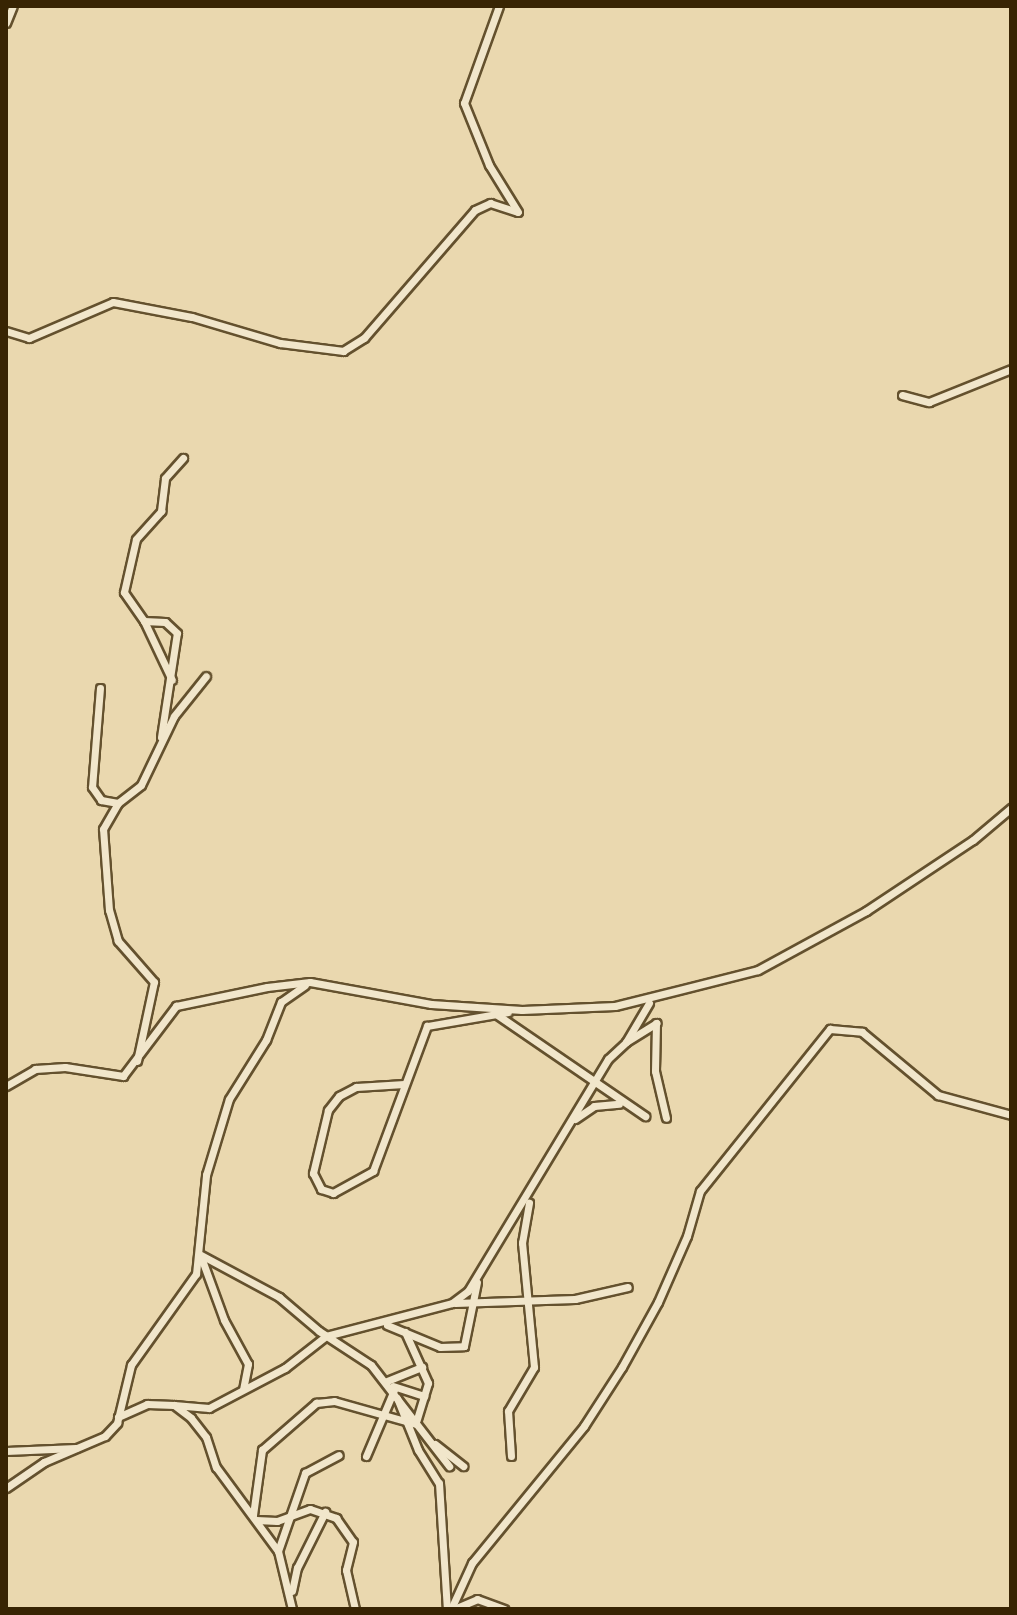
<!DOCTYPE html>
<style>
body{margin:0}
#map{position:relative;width:1017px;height:1615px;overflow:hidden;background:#ead8af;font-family:"Old Standard TT",serif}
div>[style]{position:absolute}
.roads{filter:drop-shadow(2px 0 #64512e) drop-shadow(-2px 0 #64512e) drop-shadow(0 2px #64512e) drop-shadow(0 -2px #64512e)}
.street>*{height:7px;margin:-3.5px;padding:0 3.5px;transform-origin:3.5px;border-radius:3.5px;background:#f1e6cb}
span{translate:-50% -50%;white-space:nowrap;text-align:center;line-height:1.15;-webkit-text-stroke:6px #f1e6cb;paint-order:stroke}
.frame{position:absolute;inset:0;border:8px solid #382403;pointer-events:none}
</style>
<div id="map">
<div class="roads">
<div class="street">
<div style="left:499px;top:6px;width:103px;rotate:109.8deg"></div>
<div style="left:464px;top:103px;width:67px;rotate:68deg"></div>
<div style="left:489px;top:165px;width:55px;rotate:58.3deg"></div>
<div style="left:6px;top:23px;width:18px;rotate:-68deg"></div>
<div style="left:6px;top:331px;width:24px;rotate:17deg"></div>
<div style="left:29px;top:338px;width:91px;rotate:-23.2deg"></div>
<div style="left:113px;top:302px;width:80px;rotate:10.8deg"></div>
<div style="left:192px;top:317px;width:92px;rotate:16.5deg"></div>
<div style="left:280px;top:343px;width:64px;rotate:7.2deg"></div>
<div style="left:343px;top:351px;width:25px;rotate:-32deg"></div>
<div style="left:364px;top:338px;width:169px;rotate:-49.1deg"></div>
<div style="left:475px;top:210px;width:17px;rotate:-25deg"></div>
<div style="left:490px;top:203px;width:29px;rotate:18deg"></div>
<div style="left:902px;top:395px;width:28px;rotate:15deg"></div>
<div style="left:929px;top:402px;width:88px;rotate:-21.9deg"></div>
<div style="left:144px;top:621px;width:65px;rotate:64.6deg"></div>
<div style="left:100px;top:688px;width:99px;rotate:94.6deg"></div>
<div style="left:92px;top:787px;width:16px;rotate:55deg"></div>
<div style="left:101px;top:800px;width:17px;rotate:10deg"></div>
<div style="left:161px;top:737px;width:105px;rotate:-81.3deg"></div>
<div style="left:177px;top:633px;width:16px;rotate:-137deg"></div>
<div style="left:165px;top:622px;width:21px;rotate:-177deg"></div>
<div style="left:144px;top:621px;width:35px;rotate:-125deg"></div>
<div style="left:124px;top:592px;width:54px;rotate:-77.2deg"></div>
<div style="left:136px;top:539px;width:38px;rotate:-48deg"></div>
<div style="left:161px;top:511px;width:33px;rotate:-83deg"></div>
<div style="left:165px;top:478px;width:27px;rotate:-48deg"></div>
<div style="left:649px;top:1003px;width:45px;rotate:120.5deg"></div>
<div style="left:626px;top:1042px;width:36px;rotate:-32deg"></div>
<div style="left:656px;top:1023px;width:48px;rotate:91.2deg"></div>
<div style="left:655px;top:1071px;width:48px;rotate:76.8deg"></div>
<div style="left:496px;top:1014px;width:181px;rotate:34.4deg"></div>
<div style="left:137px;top:1061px;width:81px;rotate:-77.9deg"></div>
<div style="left:154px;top:982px;width:55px;rotate:-131.3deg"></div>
<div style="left:118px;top:941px;width:32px;rotate:-106deg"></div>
<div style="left:109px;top:910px;width:81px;rotate:-94.2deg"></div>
<div style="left:103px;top:829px;width:30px;rotate:-60deg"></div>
<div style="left:118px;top:803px;width:29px;rotate:-38deg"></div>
<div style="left:141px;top:785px;width:76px;rotate:-64.4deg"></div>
<div style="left:174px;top:716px;width:51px;rotate:-51.3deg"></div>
<div style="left:404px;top:1084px;width:48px;rotate:176.4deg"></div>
<div style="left:356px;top:1087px;width:19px;rotate:152deg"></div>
<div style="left:339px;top:1096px;width:18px;rotate:128deg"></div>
<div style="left:328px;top:1110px;width:65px;rotate:103.4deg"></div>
<div style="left:313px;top:1173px;width:18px;rotate:63deg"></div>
<div style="left:321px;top:1189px;width:13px;rotate:18deg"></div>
<div style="left:333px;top:1193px;width:46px;rotate:-28.8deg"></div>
<div style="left:373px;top:1171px;width:155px;rotate:-69.6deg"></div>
<div style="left:427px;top:1026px;width:82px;rotate:-9.8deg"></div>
<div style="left:6px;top:1086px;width:34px;rotate:-30deg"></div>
<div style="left:35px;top:1069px;width:30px;rotate:-4deg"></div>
<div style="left:65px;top:1067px;width:59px;rotate:8.8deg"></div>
<div style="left:123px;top:1076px;width:88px;rotate:-52.9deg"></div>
<div style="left:176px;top:1006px;width:93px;rotate:-11.8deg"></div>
<div style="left:267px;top:987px;width:43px;rotate:-6.6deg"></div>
<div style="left:310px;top:982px;width:123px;rotate:10.3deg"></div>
<div style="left:431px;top:1004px;width:91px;rotate:3.8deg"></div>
<div style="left:522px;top:1010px;width:93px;rotate:-2.5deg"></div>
<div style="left:615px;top:1006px;width:147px;rotate:-14.1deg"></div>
<div style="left:758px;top:970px;width:123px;rotate:-28.6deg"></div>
<div style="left:866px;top:911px;width:128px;rotate:-33.6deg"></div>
<div style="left:973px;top:840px;width:50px;rotate:-40.1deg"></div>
<div style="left:575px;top:1119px;width:23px;rotate:-34deg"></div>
<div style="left:594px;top:1106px;width:25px;rotate:-5deg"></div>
<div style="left:201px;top:1255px;width:89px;rotate:28.3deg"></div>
<div style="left:279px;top:1297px;width:52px;rotate:40.4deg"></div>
<div style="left:319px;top:1331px;width:62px;rotate:33.2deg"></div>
<div style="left:371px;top:1365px;width:128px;rotate:52.3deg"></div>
<div style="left:201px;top:1257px;width:67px;rotate:69.9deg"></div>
<div style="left:224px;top:1320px;width:50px;rotate:61.4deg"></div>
<div style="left:248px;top:1364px;width:25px;rotate:101deg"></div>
<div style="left:455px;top:1303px;width:120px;rotate:-1.9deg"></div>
<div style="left:575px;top:1299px;width:54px;rotate:-12.8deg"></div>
<div style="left:387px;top:1325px;width:57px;rotate:22.5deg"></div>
<div style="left:440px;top:1347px;width:24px;rotate:-2deg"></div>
<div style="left:464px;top:1346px;width:65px;rotate:-78.5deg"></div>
<div style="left:405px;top:1332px;width:56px;rotate:65.7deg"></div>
<div style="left:428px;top:1383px;width:39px;rotate:107deg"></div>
<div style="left:387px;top:1381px;width:38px;rotate:-22deg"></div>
<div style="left:393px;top:1386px;width:33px;rotate:18deg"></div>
<div style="left:397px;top:1398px;width:56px;rotate:68deg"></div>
<div style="left:418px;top:1450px;width:39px;rotate:58deg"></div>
<div style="left:439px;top:1483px;width:126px;rotate:86.4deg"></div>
<div style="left:174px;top:1405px;width:35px;rotate:5deg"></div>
<div style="left:209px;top:1408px;width:86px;rotate:-27.8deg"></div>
<div style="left:285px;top:1368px;width:52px;rotate:-38deg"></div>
<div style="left:326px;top:1336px;width:130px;rotate:-14.7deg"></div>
<div style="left:452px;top:1303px;width:20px;rotate:-37deg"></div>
<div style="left:468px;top:1291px;width:271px;rotate:-58.9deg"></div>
<div style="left:608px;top:1059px;width:25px;rotate:-43deg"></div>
<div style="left:118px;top:1417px;width:32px;rotate:-24deg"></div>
<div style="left:147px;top:1404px;width:27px;rotate:2deg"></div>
<div style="left:174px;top:1405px;width:21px;rotate:37deg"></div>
<div style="left:191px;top:1418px;width:24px;rotate:52deg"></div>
<div style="left:206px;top:1437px;width:32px;rotate:72deg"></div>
<div style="left:216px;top:1467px;width:104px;rotate:53.6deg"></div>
<div style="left:278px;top:1551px;width:60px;rotate:76.4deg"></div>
<div style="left:435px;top:1444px;width:36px;rotate:38deg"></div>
<div style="left:6px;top:1451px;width:70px;rotate:-2.5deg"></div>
<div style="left:366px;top:1456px;width:72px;rotate:-67deg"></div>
<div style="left:511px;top:1456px;width:45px;rotate:-93.8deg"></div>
<div style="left:508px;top:1411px;width:51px;rotate:-59.4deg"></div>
<div style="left:534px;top:1367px;width:125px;rotate:-95.5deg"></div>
<div style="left:522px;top:1243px;width:41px;rotate:-80.1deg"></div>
<div style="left:6px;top:1488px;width:46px;rotate:-34.4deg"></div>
<div style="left:44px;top:1462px;width:66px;rotate:-23.1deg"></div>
<div style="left:105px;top:1436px;width:18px;rotate:-47deg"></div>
<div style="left:117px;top:1423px;width:60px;rotate:-76.4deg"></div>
<div style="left:131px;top:1365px;width:112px;rotate:-54.5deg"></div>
<div style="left:196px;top:1274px;width:100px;rotate:-84.2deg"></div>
<div style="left:206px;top:1175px;width:79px;rotate:-73.2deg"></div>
<div style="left:229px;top:1099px;width:70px;rotate:-57.9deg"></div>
<div style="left:266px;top:1040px;width:41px;rotate:-68.5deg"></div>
<div style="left:281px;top:1002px;width:29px;rotate:-35deg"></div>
<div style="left:253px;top:1515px;width:66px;rotate:-82.1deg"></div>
<div style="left:262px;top:1450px;width:72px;rotate:-41deg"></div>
<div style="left:316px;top:1403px;width:18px;rotate:-6deg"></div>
<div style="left:334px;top:1401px;width:85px;rotate:15.7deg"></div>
<div style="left:256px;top:1520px;width:21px;rotate:3deg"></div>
<div style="left:277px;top:1521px;width:35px;rotate:-20deg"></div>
<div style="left:310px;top:1509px;width:28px;rotate:19deg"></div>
<div style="left:336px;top:1518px;width:29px;rotate:55deg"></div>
<div style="left:353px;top:1542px;width:29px;rotate:104deg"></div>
<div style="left:346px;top:1570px;width:40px;rotate:77deg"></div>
<div style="left:278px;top:1551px;width:83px;rotate:-70.9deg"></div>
<div style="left:305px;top:1473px;width:38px;rotate:-28deg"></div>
<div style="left:292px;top:1591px;width:24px;rotate:-78deg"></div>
<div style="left:297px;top:1568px;width:63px;rotate:-63.4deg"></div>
<div style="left:451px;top:1609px;width:51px;rotate:-65.5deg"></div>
<div style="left:472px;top:1563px;width:177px;rotate:-50.7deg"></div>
<div style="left:584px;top:1426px;width:70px;rotate:-57.2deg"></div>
<div style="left:622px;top:1367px;width:74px;rotate:-61deg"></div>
<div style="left:658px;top:1302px;width:72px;rotate:-66.3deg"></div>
<div style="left:687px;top:1236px;width:47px;rotate:-73.9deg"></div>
<div style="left:700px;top:1191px;width:208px;rotate:-51.3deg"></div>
<div style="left:830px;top:1029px;width:32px;rotate:5deg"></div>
<div style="left:862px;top:1032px;width:99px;rotate:39.7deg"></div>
<div style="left:938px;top:1095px;width:76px;rotate:15.3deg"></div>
<div style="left:454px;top:1609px;width:25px;rotate:-23deg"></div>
<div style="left:477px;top:1599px;width:29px;rotate:20deg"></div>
</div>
</div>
<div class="frame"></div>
</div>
